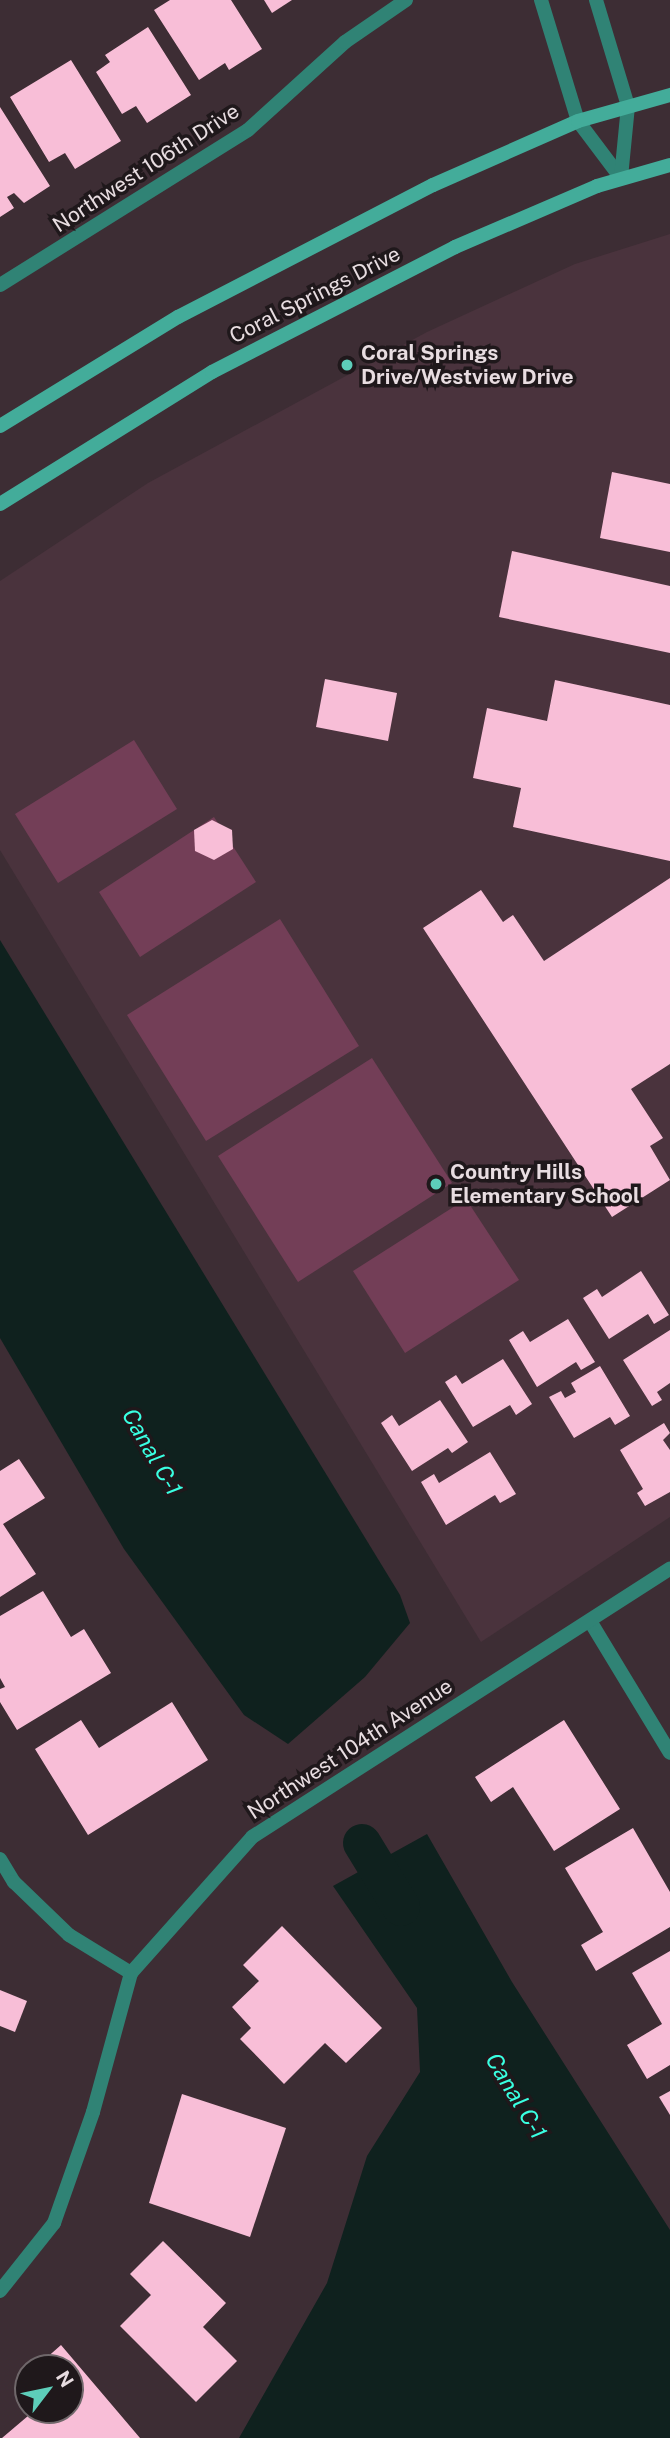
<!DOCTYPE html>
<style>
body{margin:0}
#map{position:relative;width:670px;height:2438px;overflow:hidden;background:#3d2d34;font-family:"Public Sans",sans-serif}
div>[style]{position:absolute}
.built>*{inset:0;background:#4a333d}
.green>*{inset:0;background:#733e57}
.water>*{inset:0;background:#0f211e}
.canal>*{height:38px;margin:-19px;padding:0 19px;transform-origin:19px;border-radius:19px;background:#0f211e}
.building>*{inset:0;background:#f8bed7}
.street>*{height:14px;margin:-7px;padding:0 7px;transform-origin:7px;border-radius:7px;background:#308375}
.secondary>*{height:14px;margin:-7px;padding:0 7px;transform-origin:7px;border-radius:7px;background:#43ac9a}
.dots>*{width:19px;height:19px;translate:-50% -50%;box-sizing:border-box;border:4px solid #1f181b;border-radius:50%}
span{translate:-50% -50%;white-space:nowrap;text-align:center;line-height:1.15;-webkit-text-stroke:7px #1f181b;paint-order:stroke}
.street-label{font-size:21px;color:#e8dde1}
.poi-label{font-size:21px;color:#e8dde1;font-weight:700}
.left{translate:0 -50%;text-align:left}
.water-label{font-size:23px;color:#39ffe1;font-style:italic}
.north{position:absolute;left:14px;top:2354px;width:70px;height:70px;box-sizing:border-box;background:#1f181b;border:2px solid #6f676a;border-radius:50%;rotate:58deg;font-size:19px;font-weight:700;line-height:28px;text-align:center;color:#e8dde1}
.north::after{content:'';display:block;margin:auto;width:24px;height:32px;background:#5dceba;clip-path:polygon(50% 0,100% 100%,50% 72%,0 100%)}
</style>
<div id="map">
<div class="built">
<div style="clip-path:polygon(670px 234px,670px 1517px,481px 1642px,0 850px,0 581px,148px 483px,427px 332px,575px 264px)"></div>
</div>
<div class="green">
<div style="clip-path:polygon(134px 740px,177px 809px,58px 883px,15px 814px)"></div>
<div style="clip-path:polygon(214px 817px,256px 882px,140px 957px,99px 892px)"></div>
<div style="clip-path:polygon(280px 919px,359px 1046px,206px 1141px,127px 1015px)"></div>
<div style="clip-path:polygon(372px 1058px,452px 1183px,298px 1282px,218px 1156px)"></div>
<div style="clip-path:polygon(466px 1199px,519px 1280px,405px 1353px,353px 1271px)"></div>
</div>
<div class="water">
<div style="clip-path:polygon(0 940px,400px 1595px,410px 1623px,365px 1677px,288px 1744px,244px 1715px,124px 1549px,0 1338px)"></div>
<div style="clip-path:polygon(427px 1834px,512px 1982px,670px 2230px,670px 2438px,239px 2438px,327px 2283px,367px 2156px,420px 2072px,417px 2008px,333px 1886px)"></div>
</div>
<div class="canal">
<div style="left:362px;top:1843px;width:75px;rotate:58.6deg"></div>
</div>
<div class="building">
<div style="clip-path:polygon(170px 0,231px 0,262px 49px,229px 70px,225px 63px,199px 80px,154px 10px)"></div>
<div style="clip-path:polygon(264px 0,292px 0,272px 13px)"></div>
<div style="clip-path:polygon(148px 27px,191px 95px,147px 123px,136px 106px,122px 114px,96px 72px,110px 62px,105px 55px)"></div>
<div style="clip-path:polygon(71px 60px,121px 141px,75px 169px,65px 153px,49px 162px,10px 97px)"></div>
<div style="clip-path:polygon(0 107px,50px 186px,24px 203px,14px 193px,7px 197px,14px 208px,0 217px)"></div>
<div style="clip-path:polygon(612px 472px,670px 484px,670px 552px,600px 538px)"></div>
<div style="clip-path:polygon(512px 551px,670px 586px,670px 653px,499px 617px)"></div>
<div style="clip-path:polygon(325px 679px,397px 693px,388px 741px,316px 727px)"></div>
<div style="clip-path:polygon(555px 680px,670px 705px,670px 861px,513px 827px,521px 788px,473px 778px,487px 708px,547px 721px)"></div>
<div style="clip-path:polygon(212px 820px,232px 830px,233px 849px,214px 860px,195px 851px,194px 830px)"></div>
<div style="clip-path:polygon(670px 878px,670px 1064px,631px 1089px,663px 1138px,650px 1146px,670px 1180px,612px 1217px,423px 928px,481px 890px,503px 922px,513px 915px,544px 961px)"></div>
<div style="clip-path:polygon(641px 1271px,669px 1315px,654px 1324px,648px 1314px,609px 1339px,583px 1298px,597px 1289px,602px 1297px)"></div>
<div style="clip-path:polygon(568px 1319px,595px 1362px,581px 1370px,576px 1362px,537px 1387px,509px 1340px,523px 1331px,530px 1342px)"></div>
<div style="clip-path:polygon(670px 1330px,670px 1383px,657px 1392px,662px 1400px,652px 1406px,623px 1360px)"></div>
<div style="clip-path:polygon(503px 1359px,532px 1404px,516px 1415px,510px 1405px,473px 1427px,445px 1382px,456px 1375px,462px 1384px)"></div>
<div style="clip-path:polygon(600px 1366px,630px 1416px,615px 1425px,610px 1417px,574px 1438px,549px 1397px,561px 1391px,565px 1398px,576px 1392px,571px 1383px)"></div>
<div style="clip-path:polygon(440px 1400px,468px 1442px,452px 1453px,448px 1448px,412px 1471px,381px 1423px,392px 1415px,399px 1426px)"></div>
<div style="clip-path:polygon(664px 1423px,670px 1433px,663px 1440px,670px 1450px,670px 1492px,645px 1506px,637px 1493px,643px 1489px,620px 1450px)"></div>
<div style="clip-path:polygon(490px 1452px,516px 1494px,500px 1503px,495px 1495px,446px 1525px,421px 1482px,434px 1474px,439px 1483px)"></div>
<div style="clip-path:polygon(19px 1459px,45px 1498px,3px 1524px,36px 1574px,0 1597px,0 1471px)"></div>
<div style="clip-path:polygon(43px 1591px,71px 1637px,84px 1629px,111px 1673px,17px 1730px,0 1702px,0 1689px,5px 1687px,0 1678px,0 1616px)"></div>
<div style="clip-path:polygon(172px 1702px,208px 1760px,88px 1835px,35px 1749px,81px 1720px,99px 1748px)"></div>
<div style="clip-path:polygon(564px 1720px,620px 1809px,554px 1851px,513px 1787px,491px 1802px,475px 1777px)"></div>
<div style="clip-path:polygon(633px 1828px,670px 1892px,670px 1927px,596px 1971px,581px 1945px,603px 1932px,565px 1868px)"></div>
<div style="clip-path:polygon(282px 1926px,382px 2028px,346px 2063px,325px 2043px,284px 2084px,240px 2039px,251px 2028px,232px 2007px,259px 1981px,243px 1965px)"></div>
<div style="clip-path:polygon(670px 1951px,670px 2065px,647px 2079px,627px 2045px,662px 2024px,632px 1973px)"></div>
<div style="clip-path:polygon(0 1990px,27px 2001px,15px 2032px,0 2026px)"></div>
<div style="clip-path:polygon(670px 2091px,670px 2115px,659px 2097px)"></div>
<div style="clip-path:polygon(182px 2094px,286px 2128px,250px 2237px,149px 2203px)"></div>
<div style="clip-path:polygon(163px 2241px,226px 2303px,203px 2327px,237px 2361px,196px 2402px,120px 2326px,151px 2295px,130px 2274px)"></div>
<div style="clip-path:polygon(61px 2345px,140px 2438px,2px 2438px,35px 2410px,70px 2410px,70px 2368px,35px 2368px)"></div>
</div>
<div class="street">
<div style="left:541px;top:0;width:127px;rotate:73deg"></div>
<div style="left:578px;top:121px;width:71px;rotate:53deg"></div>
<div style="left:596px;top:0;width:111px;rotate:73.2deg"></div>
<div style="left:628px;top:106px;width:72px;rotate:95.6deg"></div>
<div style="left:0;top:285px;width:292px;rotate:-32deg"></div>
<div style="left:248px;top:130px;width:131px;rotate:-42.2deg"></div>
<div style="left:345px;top:42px;width:74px;rotate:-34.5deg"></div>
<div style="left:590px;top:1621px;width:154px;rotate:58.8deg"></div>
<div style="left:0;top:1859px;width:27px;rotate:59deg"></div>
<div style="left:14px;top:1882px;width:76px;rotate:43.9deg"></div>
<div style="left:69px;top:1935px;width:73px;rotate:31.5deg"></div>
<div style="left:0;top:2291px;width:87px;rotate:-51.5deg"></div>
<div style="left:54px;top:2223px;width:118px;rotate:-70.6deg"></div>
<div style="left:93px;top:2112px;width:144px;rotate:-74.7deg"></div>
<div style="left:131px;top:1973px;width:182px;rotate:-48.3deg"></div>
<div style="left:252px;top:1837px;width:497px;rotate:-32.7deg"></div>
</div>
<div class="secondary">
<div style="left:0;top:426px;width:209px;rotate:-31.5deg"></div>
<div style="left:178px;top:317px;width:287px;rotate:-27.4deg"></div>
<div style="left:433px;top:185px;width:158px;rotate:-23.8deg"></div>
<div style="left:578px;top:121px;width:96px;rotate:-15.8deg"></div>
<div style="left:0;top:504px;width:250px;rotate:-31.9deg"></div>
<div style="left:212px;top:372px;width:273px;rotate:-27.2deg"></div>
<div style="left:455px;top:247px;width:155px;rotate:-23.2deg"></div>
<div style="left:597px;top:186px;width:76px;rotate:-16deg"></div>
</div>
<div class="dots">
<div style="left:347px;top:365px;background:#5dceba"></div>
<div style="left:436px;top:1184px;background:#5dceba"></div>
</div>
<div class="street-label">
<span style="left:146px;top:168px;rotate:-33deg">Northwest 106th Drive</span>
<span style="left:315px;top:295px;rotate:-27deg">Coral Springs Drive</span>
<span style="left:350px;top:1749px;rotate:-33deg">Northwest 104th Avenue</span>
</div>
<div class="poi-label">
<span class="left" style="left:361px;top:365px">Coral Springs<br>Drive/Westview Drive</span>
<span class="left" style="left:450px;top:1184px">Country Hills<br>Elementary School</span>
</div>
<div class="water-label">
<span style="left:152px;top:1452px;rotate:60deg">Canal C-1</span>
<span style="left:516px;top:2096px;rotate:59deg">Canal C-1</span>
</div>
<div class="north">N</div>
</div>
